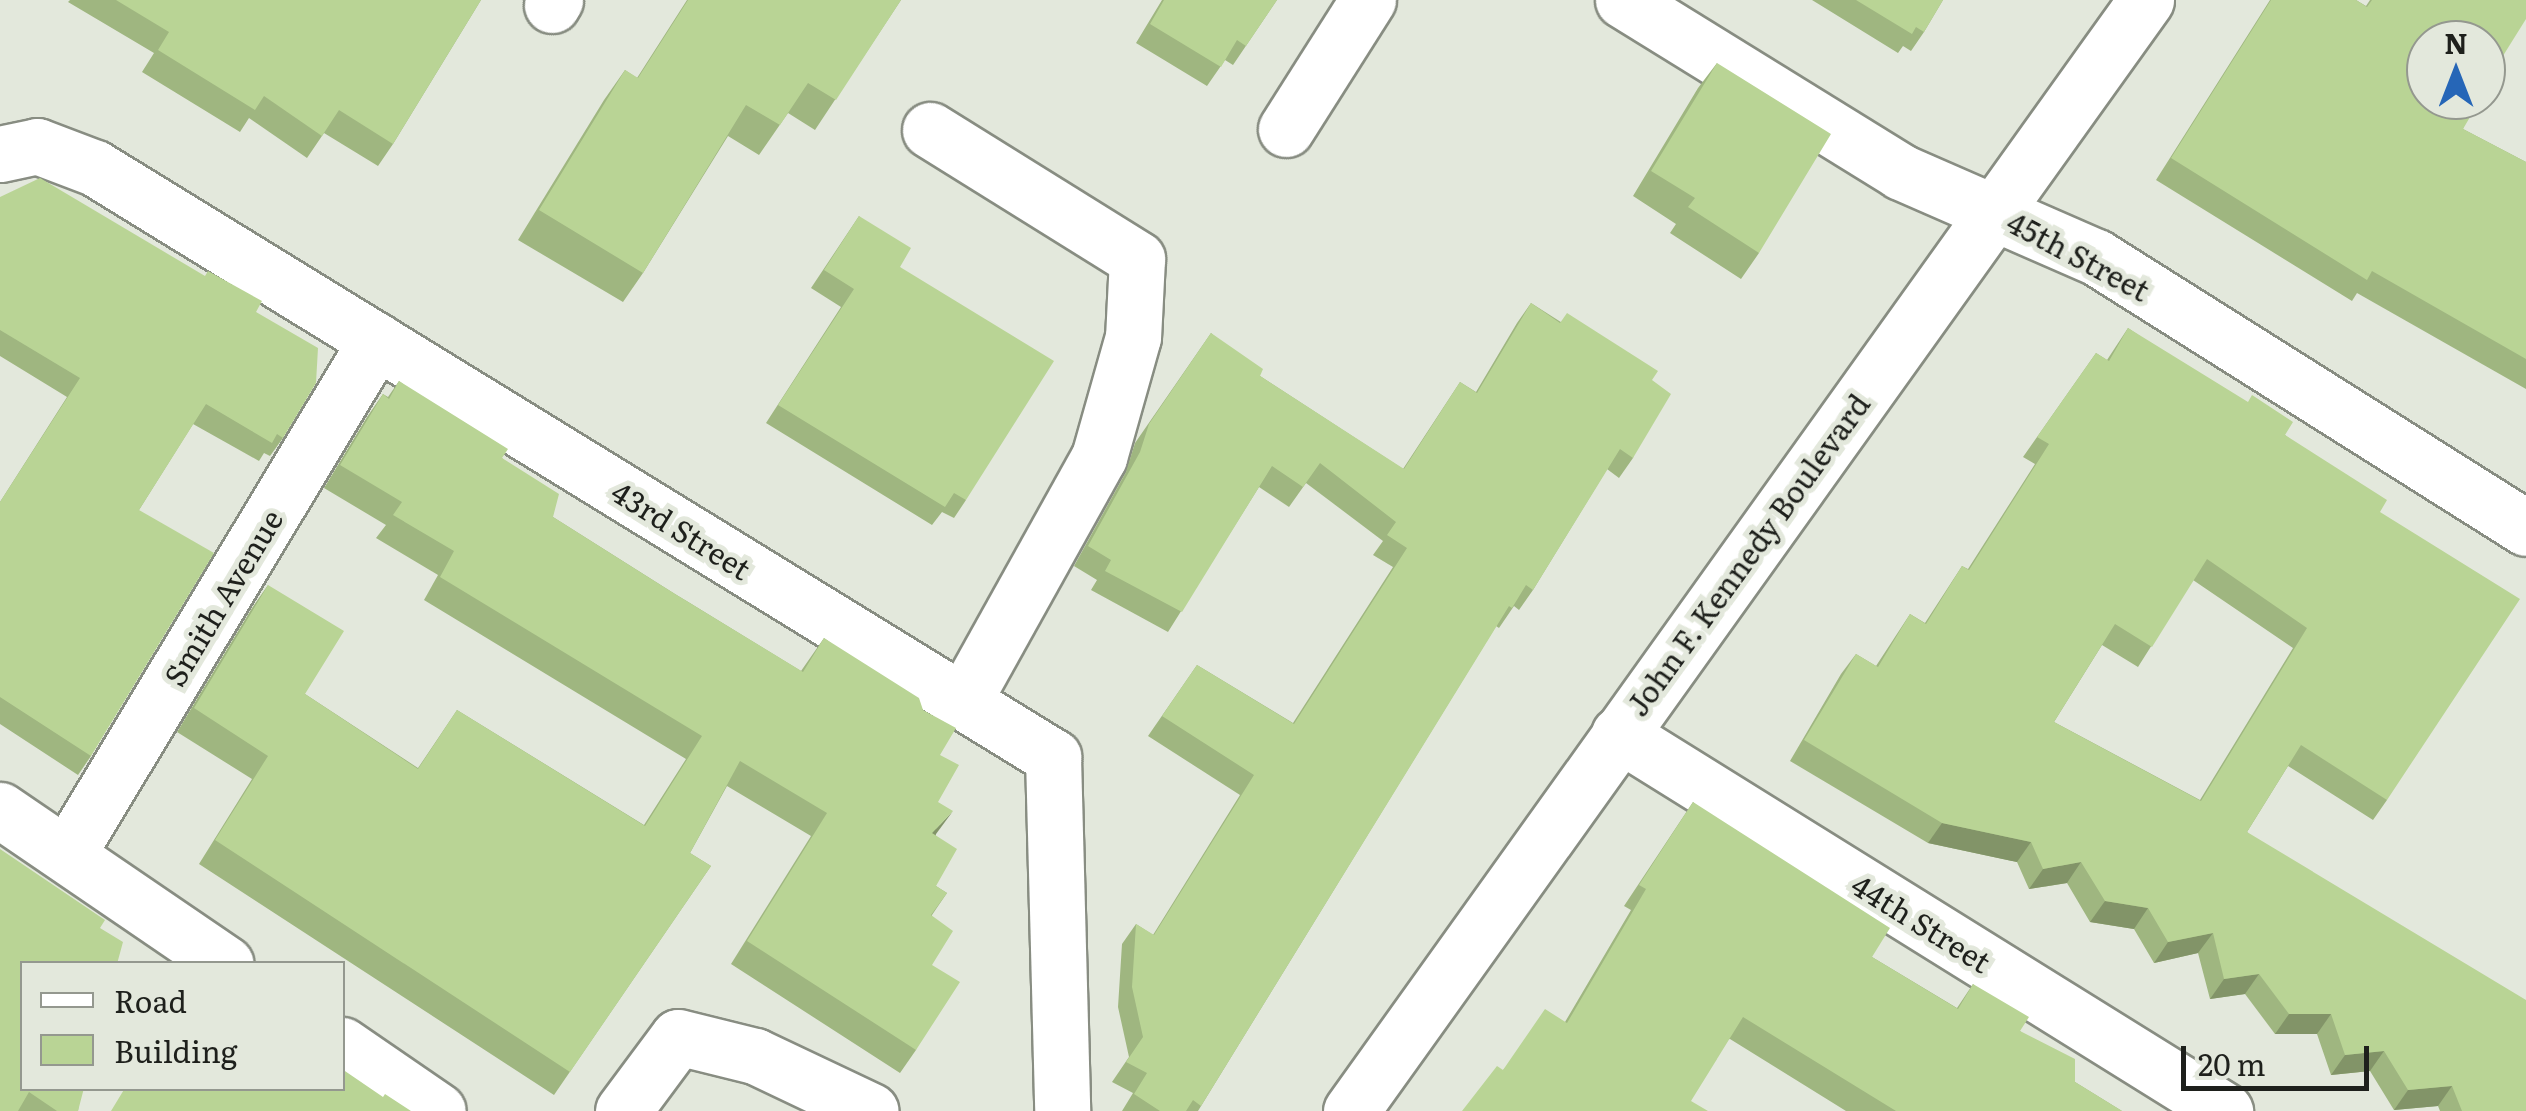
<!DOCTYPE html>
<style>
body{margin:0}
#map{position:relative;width:2526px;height:1111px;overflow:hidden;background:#e3e8dc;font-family:Literata,serif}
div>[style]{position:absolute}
.roads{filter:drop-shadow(2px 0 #888d82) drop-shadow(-2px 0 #888d82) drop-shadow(0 2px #888d82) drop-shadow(0 -2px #888d82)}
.minor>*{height:55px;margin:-27.5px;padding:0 27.5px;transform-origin:27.5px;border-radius:27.5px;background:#fff}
.major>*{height:55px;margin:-27.5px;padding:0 27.5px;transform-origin:27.5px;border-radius:27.5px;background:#fff}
.wall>*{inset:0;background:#9fb680}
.shaded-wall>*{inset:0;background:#829468}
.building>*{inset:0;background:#b9d495}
span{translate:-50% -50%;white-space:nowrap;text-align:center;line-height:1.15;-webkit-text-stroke:10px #e3e8dc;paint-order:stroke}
.street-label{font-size:30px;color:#1e201c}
.legend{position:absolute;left:20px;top:961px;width:325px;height:130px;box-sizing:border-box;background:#e3e8dc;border:2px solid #94988f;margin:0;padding:12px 18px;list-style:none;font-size:30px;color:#1e201c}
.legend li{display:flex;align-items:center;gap:20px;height:50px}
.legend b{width:50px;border:2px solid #94988f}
.north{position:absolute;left:2406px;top:20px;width:100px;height:100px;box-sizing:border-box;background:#e3e8dc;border:2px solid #94988f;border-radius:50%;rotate:0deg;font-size:28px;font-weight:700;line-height:40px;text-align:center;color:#1e201c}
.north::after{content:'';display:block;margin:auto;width:35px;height:45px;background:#2666b7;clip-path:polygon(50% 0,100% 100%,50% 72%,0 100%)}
.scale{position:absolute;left:2181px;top:1046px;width:188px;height:45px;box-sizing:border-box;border:5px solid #1e201c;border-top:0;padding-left:12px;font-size:30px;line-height:35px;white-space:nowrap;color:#1e201c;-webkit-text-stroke:8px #e3e8dc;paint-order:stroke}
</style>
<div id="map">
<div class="roads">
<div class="minor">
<div style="left:1623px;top:0;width:327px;rotate:31.7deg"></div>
<div style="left:1901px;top:172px;width:213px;rotate:23.6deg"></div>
<div style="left:2096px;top:257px;width:508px;rotate:32.22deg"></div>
<div style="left:552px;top:5px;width:6px;rotate:-59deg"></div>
<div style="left:1286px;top:129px;width:153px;rotate:-57.6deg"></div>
<div style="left:930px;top:130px;width:244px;rotate:31.9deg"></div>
<div style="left:1137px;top:259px;width:78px;rotate:92.9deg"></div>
<div style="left:1133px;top:337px;width:125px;rotate:105.8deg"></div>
<div style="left:1099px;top:457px;width:279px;rotate:119.1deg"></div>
<div style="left:0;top:154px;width:38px;rotate:-12deg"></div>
<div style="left:37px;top:146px;width:62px;rotate:20.8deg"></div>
<div style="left:95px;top:168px;width:1125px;rotate:31.58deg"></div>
<div style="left:1053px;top:757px;width:354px;rotate:88.5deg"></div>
<div style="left:1619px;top:734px;width:714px;rotate:31.89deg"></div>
<div style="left:0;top:810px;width:273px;rotate:34.3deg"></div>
<div style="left:68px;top:853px;width:598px;rotate:-58.97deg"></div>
<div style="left:342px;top:1045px;width:116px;rotate:34.5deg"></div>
<div style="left:623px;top:1111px;width:92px;rotate:-53.4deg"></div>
<div style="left:678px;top:1037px;width:79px;rotate:13.9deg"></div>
<div style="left:755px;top:1056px;width:128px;rotate:25.4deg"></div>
</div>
<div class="major">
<div style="left:1351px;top:1111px;width:1366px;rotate:-54.41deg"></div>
</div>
</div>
<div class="wall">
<div style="clip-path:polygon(70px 0,481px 0,393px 144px,378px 166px,324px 133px,307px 158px,249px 118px,240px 132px,142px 72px,154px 53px,68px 2px)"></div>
<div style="clip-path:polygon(687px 0,901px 0,815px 130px,788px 113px,759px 155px,728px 136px,643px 273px,623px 302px,518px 240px,604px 100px,625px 70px,637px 78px)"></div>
<div style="clip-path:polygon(1162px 0,1277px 0,1233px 65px,1225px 60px,1207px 86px,1136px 43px)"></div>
<div style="clip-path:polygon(1812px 0,1943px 0,1924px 32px,1911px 51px,1903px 46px,1898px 53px)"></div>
<div style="clip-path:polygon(2270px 0,2356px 0,2366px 6px,2370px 0,2526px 0,2486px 40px,2463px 129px,2526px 162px,2526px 389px,2357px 293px,2352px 301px,2156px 180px)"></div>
<div style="clip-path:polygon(1717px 63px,1759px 253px,1741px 279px,1670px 233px,1676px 224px,1633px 196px,1698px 88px)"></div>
<div style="clip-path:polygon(0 197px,256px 312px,283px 438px,270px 456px,264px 453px,259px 461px,193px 424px,139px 510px,91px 756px,78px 775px,0 724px,0 502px,67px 397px,0 356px)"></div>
<div style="clip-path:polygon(859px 216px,900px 267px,966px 500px,954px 518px,942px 512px,932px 525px,766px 423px,841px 307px,811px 288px)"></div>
<div style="clip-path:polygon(1531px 303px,1652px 380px,1633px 458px,1619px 478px,1607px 469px,1533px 590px,1519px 610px,1514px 606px,1499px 628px,1496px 626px,1198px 1111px,1122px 1111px,1133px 1093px,1112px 1082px,1129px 1057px,1118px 1007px,1122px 944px,1136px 924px,1153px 935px,1240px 795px,1148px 736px,1197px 665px,1293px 723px,1393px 567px,1373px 555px,1383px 541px,1306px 483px,1289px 507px,1259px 487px,1168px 632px,1091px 590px,1097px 580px,1074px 566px,1126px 472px,1135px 443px,1211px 333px,1260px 376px,1403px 469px,1460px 382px,1476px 392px,1517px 323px)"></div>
<div style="clip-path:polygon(evenodd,2128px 328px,2285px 435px,2380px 512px,2387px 800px,2373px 820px,2288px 766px,2247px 832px,2526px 1111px,2440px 1111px,2438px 1106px,2394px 1110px,2370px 1071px,2331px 1075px,2317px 1034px,2275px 1034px,2245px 994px,2210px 999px,2198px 953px,2154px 963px,2134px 929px,2090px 922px,2067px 883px,2029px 889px,2017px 862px,1928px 843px,1790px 761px,1841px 674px,1856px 654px,1876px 666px,1910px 614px,1925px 623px,1962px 566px,1968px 569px,2035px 464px,2023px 457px,2096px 353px,2107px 360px,2128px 328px,2193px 580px,2293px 648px,2200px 800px,2054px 722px,2102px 645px,2138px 667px,2193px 580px)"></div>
<div style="clip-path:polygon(399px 381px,502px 458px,553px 517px,675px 594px,801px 671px,824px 638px,923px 710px,940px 755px,936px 835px,936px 886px,947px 893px,932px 915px,932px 965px,916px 1050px,900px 1073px,731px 964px,811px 836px,727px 786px,690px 853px,711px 866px,554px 1095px,199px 864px,252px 779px,177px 732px,252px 608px,268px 585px,305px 694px,418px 768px,457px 710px,644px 825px,686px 759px,424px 600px,438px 575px,376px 538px,386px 525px,324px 488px,367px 417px,383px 394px,388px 397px)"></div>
<div style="clip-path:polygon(1693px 802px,1872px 957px,1957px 1008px,1973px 984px,2020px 1031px,2075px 1082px,2122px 1111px,1846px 1111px,1730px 1039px,1503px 1070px,1565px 1022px,1631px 910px,1624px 906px)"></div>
<div style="clip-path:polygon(100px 928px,78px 1111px,0 1111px)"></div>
</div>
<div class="shaded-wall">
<div style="clip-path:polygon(953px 811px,936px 834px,916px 857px,932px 833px)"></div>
<div style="clip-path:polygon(1942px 823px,2031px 842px,2017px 862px,1928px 843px)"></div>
<div style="clip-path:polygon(2081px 862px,2067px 883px,2029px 889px,2043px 869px)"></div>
<div style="clip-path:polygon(2105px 901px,2148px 908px,2134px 929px,2090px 922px)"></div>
<div style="clip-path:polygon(2213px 933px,2198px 953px,2154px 963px,2168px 942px)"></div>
<div style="clip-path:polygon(2259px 974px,2245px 994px,2210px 999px,2224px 979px)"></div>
<div style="clip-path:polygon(2289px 1014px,2331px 1014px,2317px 1034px,2275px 1034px)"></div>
<div style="clip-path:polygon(2384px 1051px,2370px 1071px,2331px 1075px,2345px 1055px)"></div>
<div style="clip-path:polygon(2452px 1086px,2438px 1106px,2394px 1110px,2408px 1090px)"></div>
</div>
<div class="building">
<div style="clip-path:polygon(116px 0,481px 0,393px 144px,339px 110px,322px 136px,264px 96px,255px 110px,158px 50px,169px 32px)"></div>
<div style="clip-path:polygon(688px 0,901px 0,836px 100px,808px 83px,780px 125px,746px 105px,643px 273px,539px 210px,625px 70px,638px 78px)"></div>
<div style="clip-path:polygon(1164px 0,1277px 0,1246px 46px,1237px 40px,1221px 67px,1150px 24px)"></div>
<div style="clip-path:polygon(1856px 0,1943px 0,1924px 32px,1916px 27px,1912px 34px)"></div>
<div style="clip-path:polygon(2271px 0,2356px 0,2367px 7px,2372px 0,2526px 0,2526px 19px,2486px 83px,2486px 40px,2426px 40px,2426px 100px,2480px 100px,2463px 129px,2526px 162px,2526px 359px,2372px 271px,2367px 280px,2171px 158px)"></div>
<div style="clip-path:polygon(1717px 63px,1831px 134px,1759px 253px,1688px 207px,1695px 198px,1651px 171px)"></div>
<div style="clip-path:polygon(40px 178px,205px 276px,208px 271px,262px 301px,256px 312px,318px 348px,316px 383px,283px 438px,277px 434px,272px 443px,206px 404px,139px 510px,214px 553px,91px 756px,0 697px,0 502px,80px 378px,0 330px,0 197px)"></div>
<div style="clip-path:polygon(859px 216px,911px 248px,900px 267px,1054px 361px,966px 500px,954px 493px,945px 507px,778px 405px,854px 289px,824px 270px)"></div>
<div style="clip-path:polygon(1531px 303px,1560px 323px,1567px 313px,1658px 371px,1652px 380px,1671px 394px,1633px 458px,1620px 449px,1533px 590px,1526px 585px,1512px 608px,1509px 606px,1201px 1106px,1193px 1100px,1186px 1111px,1160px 1111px,1134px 1094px,1147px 1073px,1126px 1062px,1143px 1037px,1132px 987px,1136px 924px,1154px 935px,1254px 775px,1162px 716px,1197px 665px,1294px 724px,1407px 548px,1387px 535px,1396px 522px,1320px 463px,1303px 487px,1272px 466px,1182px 612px,1105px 571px,1111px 560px,1088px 546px,1140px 452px,1149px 424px,1211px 333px,1263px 369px,1260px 376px,1404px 469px,1460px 382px,1477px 393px)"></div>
<div style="clip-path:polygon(evenodd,2128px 328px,2248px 402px,2252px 395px,2293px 422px,2285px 435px,2387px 500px,2380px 512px,2520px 599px,2387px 800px,2301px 745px,2247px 832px,2526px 1000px,2526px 1111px,2462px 1111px,2452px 1086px,2408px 1090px,2384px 1051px,2345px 1055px,2331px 1014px,2289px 1014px,2259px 974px,2224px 979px,2213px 933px,2168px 942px,2148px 908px,2105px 901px,2081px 862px,2043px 869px,2031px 842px,1942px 823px,1804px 740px,1856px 654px,1878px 667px,1910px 614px,1926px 624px,1962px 566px,1969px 570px,2049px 444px,2037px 437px,2096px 353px,2109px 361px,2128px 328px,2207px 559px,2307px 628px,2201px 801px,2054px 722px,2115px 624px,2152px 647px,2207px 559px)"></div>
<div style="clip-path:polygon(399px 381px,508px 449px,502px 458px,559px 494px,553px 517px,675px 594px,803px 672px,824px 638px,919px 698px,923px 710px,956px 728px,940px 755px,959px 765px,938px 802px,953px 811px,932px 833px,957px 849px,936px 886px,947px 893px,931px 915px,953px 931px,932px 965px,960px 982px,916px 1050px,747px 941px,827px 813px,740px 761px,690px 853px,711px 866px,570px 1072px,215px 840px,268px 756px,194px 708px,268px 585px,344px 631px,305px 694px,418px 769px,457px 710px,645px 826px,702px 736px,440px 577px,454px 551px,393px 515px,402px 502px,340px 465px,383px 394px,389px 399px)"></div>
<div style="clip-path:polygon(1693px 802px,1890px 928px,1872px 957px,1958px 1009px,1973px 984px,2029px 1017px,2020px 1031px,2075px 1059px,2075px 1082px,2122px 1111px,1896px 1111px,1743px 1017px,1691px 1101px,1708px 1111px,1462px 1111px,1497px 1066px,1503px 1070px,1545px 1009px,1567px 1023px,1646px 889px,1639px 885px)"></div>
<div style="clip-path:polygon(0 849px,105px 920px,100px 928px,123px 942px,117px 964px,22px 964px,22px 1088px,84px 1088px,78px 1111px,57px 1111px,29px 1092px,18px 1111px,0 1111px)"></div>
<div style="clip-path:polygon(342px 1069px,383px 1097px,385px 1094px,411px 1111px,111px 1111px,125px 1088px,342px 1088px)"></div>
</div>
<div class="street-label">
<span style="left:2079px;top:255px;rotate:28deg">45th Street</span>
<span style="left:682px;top:529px;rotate:32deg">43rd Street</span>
<span style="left:1747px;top:554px;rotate:-54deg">John F. Kennedy Boulevard</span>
<span style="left:222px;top:597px;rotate:-59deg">Smith Avenue</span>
<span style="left:1922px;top:922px;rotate:32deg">44th Street</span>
</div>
<ul class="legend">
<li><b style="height:12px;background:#fff"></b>Road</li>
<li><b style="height:28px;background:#b9d495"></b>Building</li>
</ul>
<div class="north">N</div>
<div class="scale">20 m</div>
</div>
